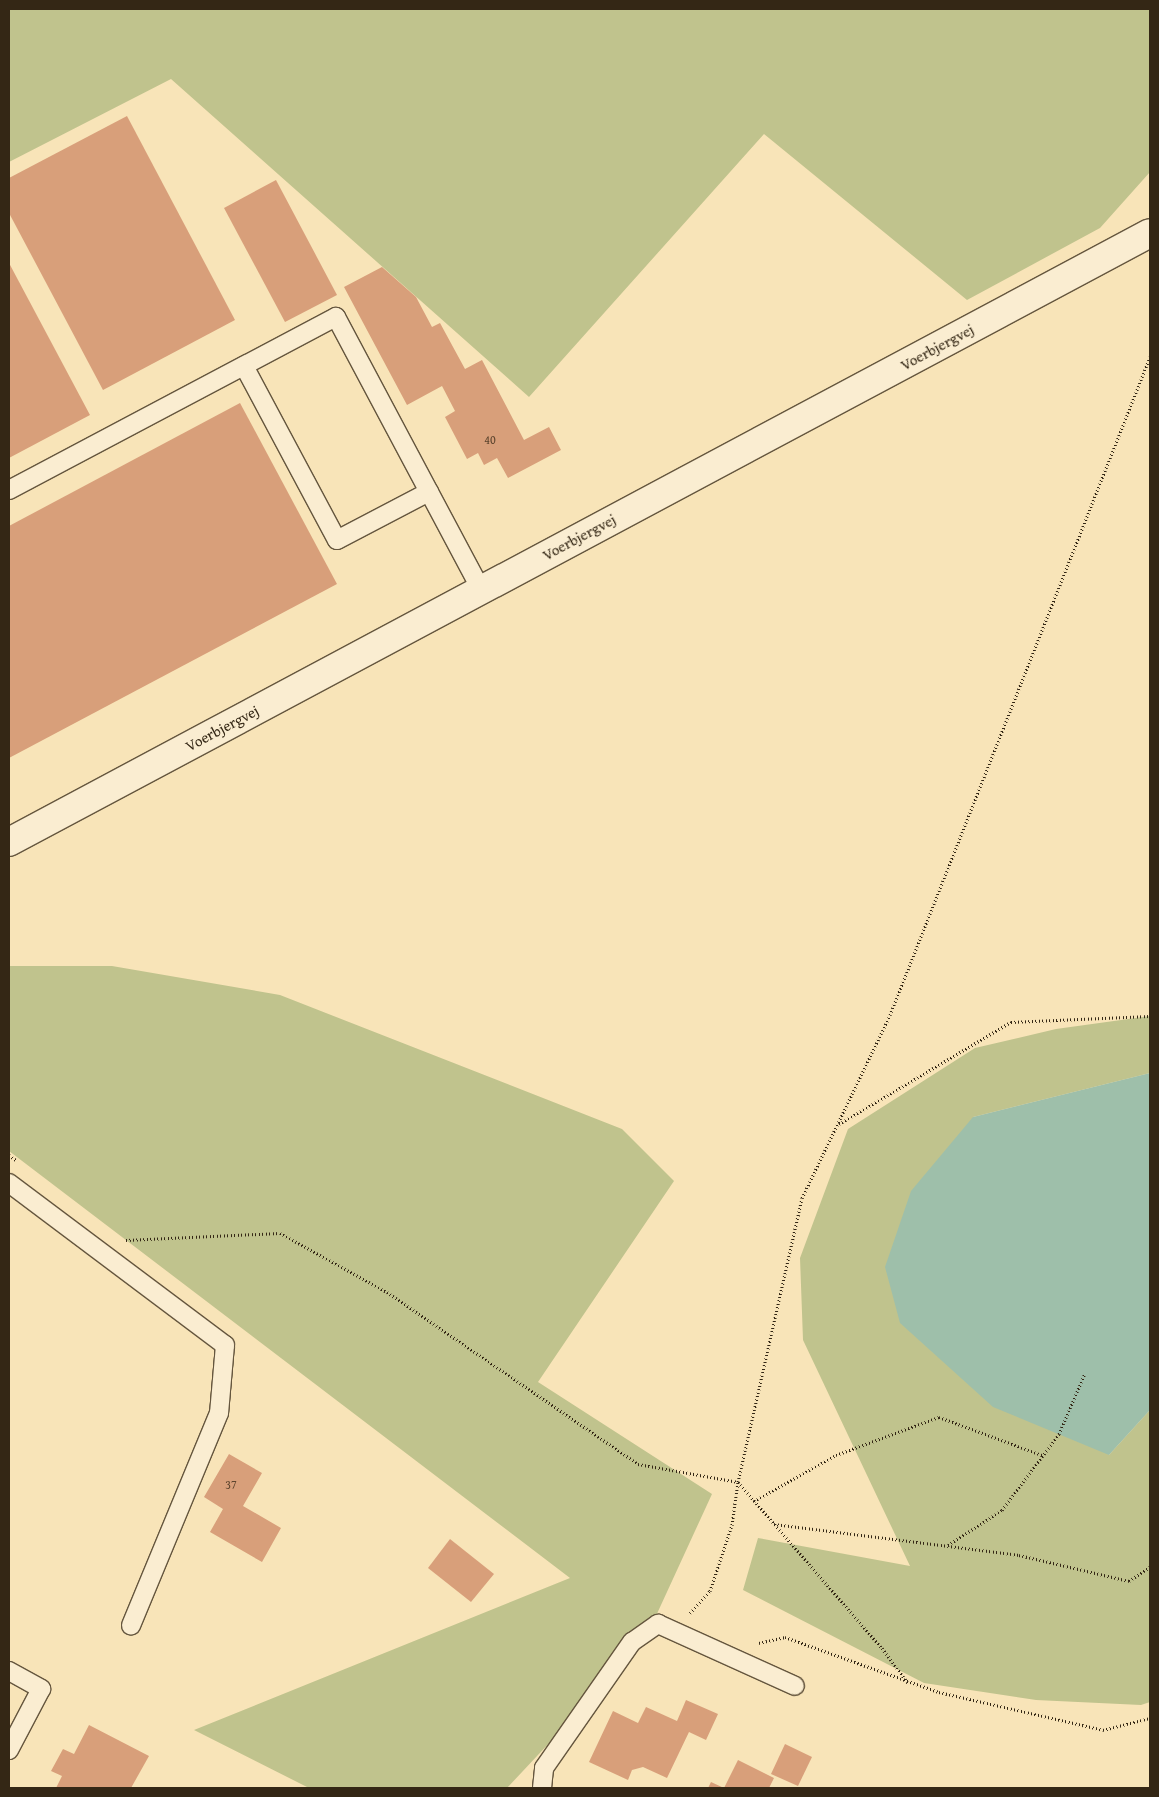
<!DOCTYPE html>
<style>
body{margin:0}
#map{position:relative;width:1159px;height:1797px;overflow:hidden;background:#f8e4b8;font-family:"Gentium Book Plus",serif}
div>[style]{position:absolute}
.green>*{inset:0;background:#c0c38d}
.water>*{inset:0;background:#9ebfaa}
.building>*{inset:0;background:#d89f7a}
.path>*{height:3px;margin-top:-1.5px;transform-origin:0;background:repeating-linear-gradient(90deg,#342715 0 1px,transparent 0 3.5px)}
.roads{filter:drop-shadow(1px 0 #65563e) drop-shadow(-1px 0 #65563e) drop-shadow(0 1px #65563e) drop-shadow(0 -1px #65563e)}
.lane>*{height:18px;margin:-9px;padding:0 9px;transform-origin:9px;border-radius:9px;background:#faedd1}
.secondary>*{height:28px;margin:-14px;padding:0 14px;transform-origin:14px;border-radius:14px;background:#faedd1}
span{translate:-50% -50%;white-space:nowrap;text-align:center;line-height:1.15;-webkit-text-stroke:5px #faedd1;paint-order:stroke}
.number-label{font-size:12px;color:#5d452e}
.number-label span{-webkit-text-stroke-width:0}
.street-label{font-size:15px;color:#342715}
.frame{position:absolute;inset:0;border:10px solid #342715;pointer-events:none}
</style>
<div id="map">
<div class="green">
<div style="clip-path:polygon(9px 9px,1150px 9px,1150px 172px,1100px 228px,967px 300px,764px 134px,529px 397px,171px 79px,9px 162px)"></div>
<div style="clip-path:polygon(9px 966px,112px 966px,280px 995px,622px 1129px,674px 1181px,538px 1382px,712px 1494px,644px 1642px,507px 1788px,309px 1788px,194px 1730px,570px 1578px,9px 1151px)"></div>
<div style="clip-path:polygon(1150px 1016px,1150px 1073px,973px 1117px,1109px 1455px,1150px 1410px,1150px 1702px,1141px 1705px,1036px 1700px,924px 1683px,743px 1590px,758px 1538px,910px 1566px,803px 1340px,800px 1258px,848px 1129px,975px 1048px,1056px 1029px)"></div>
</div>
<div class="water">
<div style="clip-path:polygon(1150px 1073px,1150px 1410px,1109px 1455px,993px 1407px,900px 1323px,885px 1267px,911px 1191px,973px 1117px)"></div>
</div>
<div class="building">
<div style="clip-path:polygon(127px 116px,235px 320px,103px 390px,9px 213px,9px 178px)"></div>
<div style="clip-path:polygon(276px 180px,337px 295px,285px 322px,224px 208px)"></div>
<div style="clip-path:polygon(9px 263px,90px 415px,9px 458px)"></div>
<div style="clip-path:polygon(382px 267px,416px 297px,432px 327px,440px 323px,465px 369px,482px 360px,524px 440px,549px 427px,561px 450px,508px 478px,497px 458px,484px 465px,478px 453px,467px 459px,445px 417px,455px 411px,442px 386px,407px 405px,344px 287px)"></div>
<div style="clip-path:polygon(240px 403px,337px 584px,9px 758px,9px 526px)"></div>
<div style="clip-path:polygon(229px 1454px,262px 1473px,243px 1506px,281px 1528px,262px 1562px,210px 1532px,223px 1509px,204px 1497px)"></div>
<div style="clip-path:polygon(450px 1539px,494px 1574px,471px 1602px,428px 1568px)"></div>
<div style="clip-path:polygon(686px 1700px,718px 1714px,706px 1740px,689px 1732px,667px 1778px,643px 1767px,632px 1770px,628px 1780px,589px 1762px,613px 1711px,638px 1723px,646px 1707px,677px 1721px)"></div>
<div style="clip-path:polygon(89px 1725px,149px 1756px,131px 1788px,56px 1788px,62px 1776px,51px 1771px,63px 1749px,74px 1754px)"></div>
<div style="clip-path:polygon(785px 1744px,812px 1757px,798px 1786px,771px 1774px)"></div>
<div style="clip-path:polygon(738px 1760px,774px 1778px,769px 1788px,708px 1788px,711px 1782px,724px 1788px)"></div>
</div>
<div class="path">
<div style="left:839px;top:1124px;width:200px;rotate:-30.7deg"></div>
<div style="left:1011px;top:1022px;width:139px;rotate:-2.5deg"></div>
<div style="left:9px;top:1155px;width:9px;rotate:36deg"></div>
<div style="left:126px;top:1240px;width:154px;rotate:-2.6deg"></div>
<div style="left:280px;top:1233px;width:122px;rotate:28.9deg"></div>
<div style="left:387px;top:1292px;width:304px;rotate:34.4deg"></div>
<div style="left:638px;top:1464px;width:102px;rotate:10.2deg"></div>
<div style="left:738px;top:1482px;width:220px;rotate:49.1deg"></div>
<div style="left:882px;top:1648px;width:44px;rotate:53.4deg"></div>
<div style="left:754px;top:1501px;width:94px;rotate:-29.3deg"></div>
<div style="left:836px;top:1455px;width:110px;rotate:-20.3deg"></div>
<div style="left:939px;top:1417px;width:110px;rotate:20.3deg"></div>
<div style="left:774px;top:1524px;width:247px;rotate:7.2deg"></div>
<div style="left:1019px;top:1555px;width:113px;rotate:13.3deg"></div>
<div style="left:1129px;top:1581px;width:25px;rotate:-34deg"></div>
<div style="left:948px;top:1545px;width:64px;rotate:-32.9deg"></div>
<div style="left:1002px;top:1510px;width:95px;rotate:-53.1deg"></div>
<div style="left:1059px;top:1434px;width:66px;rotate:-66.9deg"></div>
<div style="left:690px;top:1613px;width:30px;rotate:-48deg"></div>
<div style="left:710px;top:1591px;width:70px;rotate:-71.6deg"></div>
<div style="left:732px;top:1525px;width:43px;rotate:-82.1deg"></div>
<div style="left:738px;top:1482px;width:291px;rotate:-77.3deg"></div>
<div style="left:802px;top:1198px;width:203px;rotate:-64.3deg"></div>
<div style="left:890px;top:1015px;width:708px;rotate:-68.44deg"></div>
<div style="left:759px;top:1643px;width:27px;rotate:-13deg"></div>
<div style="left:785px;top:1637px;width:164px;rotate:19.7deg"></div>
<div style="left:939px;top:1692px;width:168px;rotate:13deg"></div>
<div style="left:1103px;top:1730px;width:49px;rotate:-14.3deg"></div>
</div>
<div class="roads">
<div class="lane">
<div style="left:244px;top:366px;width:197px;rotate:61.9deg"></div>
<div style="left:337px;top:540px;width:104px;rotate:-27.6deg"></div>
<div style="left:9px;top:490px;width:370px;rotate:-27.9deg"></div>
<div style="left:336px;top:317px;width:309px;rotate:62deg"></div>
<div style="left:9px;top:1183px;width:270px;rotate:36.9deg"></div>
<div style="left:225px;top:1345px;width:68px;rotate:95deg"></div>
<div style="left:219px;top:1413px;width:230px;rotate:112.5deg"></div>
<div style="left:9px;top:1671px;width:37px;rotate:29deg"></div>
<div style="left:41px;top:1689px;width:69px;rotate:117.7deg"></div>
<div style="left:542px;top:1788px;width:20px;rotate:-84deg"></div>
<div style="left:544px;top:1768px;width:154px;rotate:-55.1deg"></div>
<div style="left:632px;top:1642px;width:32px;rotate:-35deg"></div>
<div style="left:658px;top:1624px;width:150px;rotate:24.3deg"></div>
</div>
<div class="secondary">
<div style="left:9px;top:842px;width:1293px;rotate:-28.09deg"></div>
</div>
</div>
<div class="number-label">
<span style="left:490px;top:440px">40</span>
<span style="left:231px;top:1485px">37</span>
</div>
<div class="street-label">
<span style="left:937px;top:347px;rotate:-28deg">Voerbjergvej</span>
<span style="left:579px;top:537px;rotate:-28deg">Voerbjergvej</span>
<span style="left:222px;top:728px;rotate:-28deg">Voerbjergvej</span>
</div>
<div class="frame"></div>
</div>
